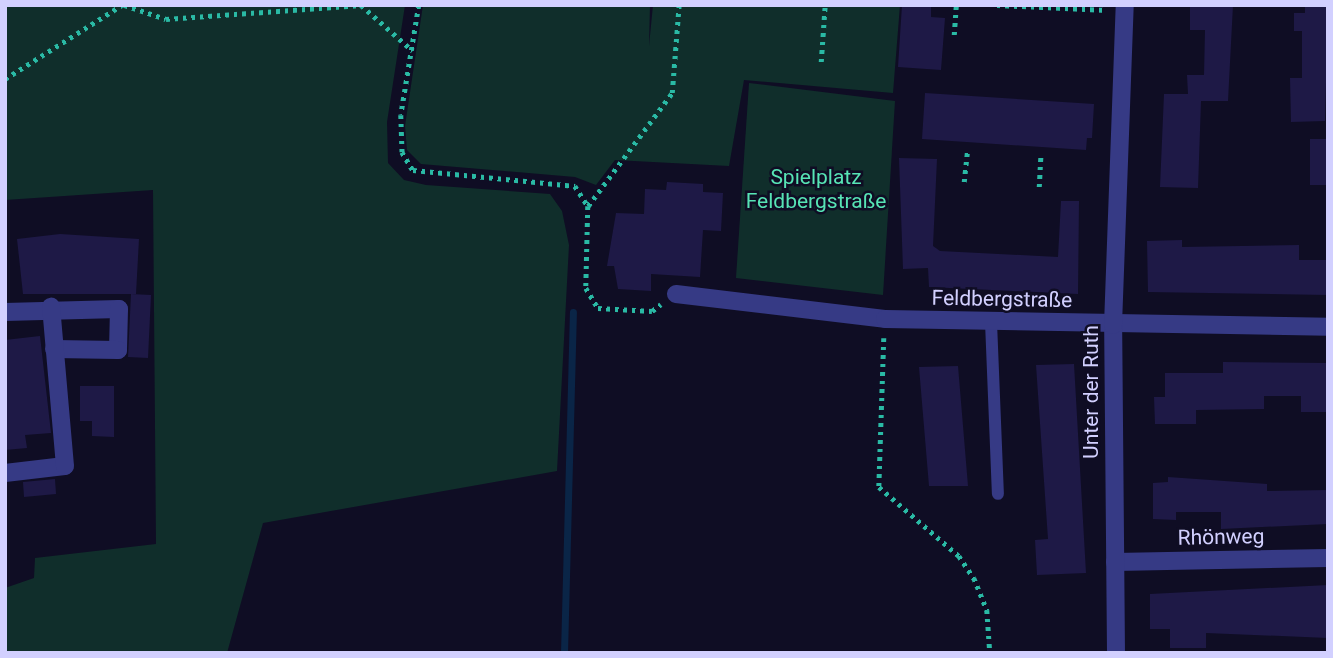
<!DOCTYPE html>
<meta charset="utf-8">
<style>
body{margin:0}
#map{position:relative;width:1333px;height:658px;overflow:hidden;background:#0f0d24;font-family:Roboto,sans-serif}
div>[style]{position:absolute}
.green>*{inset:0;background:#102e2b}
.stream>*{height:7px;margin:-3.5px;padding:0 3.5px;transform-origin:3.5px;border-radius:3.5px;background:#0a2547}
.building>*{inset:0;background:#1e1946}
.path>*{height:4.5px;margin-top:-2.25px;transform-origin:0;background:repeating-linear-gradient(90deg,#2abaa5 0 3.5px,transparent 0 8.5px)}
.service>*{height:12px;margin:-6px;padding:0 6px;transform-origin:6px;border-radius:6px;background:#363a85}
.minor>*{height:18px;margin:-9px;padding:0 9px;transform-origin:9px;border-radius:9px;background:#363a85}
span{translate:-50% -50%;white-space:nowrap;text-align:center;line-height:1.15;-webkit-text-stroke:5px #0f0d24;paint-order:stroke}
.park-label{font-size:21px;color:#57e4b5}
.street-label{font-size:21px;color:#d2d0ff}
.frame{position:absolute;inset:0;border:7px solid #d2d0ff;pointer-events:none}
</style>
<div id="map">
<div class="green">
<div style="clip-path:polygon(405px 5px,387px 122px,388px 163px,404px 180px,426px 185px,550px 194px,562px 211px,569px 245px,557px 471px,263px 523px,227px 653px,5px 653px,5px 588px,34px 578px,35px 558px,156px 544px,153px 190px,5px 200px,5px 6px)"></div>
<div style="clip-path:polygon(423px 5px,650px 5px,649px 46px,653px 5px,900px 5px,893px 93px,744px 80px,729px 166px,615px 160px,596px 185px,575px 177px,421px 164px,407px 150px,405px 126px)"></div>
<div style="clip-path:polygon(749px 83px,895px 101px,883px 295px,736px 278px)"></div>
</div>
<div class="stream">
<div style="left:564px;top:653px;width:341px;rotate:-88.5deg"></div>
</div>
<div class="building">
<div style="clip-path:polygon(902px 5px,931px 7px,931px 17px,945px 18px,941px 70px,898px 67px)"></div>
<div style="clip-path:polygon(1190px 5px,1233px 5px,1228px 101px,1201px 101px,1198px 188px,1160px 187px,1164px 94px,1188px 94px,1187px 75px,1204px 75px,1205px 30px,1190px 30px)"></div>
<div style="clip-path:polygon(1305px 5px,1328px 5px,1325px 121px,1291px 122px,1290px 78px,1302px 78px,1302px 31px,1294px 31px,1294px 13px,1305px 13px)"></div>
<div style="clip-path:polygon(925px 93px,1094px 104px,1092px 138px,1087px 138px,1086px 150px,922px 139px)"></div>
<div style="clip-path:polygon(1310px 139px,1328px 139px,1328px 185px,1310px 185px)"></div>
<div style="clip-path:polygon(899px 158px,937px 159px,933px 246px,940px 251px,1058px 257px,1061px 201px,1079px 201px,1078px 294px,929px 287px,928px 268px,903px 269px)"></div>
<div style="clip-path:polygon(667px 182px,703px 184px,703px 192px,723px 193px,721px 231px,703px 230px,700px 277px,651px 274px,651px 291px,618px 289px,614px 266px,607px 266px,616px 213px,644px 214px,645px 189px,666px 190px)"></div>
<div style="clip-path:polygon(60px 234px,139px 239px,136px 294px,23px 294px,17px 239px)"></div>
<div style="clip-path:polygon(1182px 240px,1182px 247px,1299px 245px,1299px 260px,1328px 260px,1328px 295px,1148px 292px,1147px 241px)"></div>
<div style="clip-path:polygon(131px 294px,151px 295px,148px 358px,128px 357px)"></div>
<div style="clip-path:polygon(40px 336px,51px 433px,25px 435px,27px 448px,5px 450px,5px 340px)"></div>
<div style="clip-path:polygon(1223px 362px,1328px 363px,1328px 412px,1301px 412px,1301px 396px,1264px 396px,1264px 409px,1196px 410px,1196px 424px,1155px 424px,1154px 397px,1165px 397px,1165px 373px,1223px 373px)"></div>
<div style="clip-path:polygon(1074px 364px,1086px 573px,1037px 575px,1035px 540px,1048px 539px,1036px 365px)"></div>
<div style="clip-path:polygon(958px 366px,968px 486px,929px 486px,919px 367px)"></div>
<div style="clip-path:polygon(80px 386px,114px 386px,114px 437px,92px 436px,92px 421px,80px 421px)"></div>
<div style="clip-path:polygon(1168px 477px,1267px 484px,1267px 491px,1328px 490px,1328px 524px,1221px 529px,1221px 512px,1176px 512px,1176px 520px,1153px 519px,1153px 483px,1168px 482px)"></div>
<div style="clip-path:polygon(55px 479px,56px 494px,24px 497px,23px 482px)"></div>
<div style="clip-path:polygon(1328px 585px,1328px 638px,1206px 633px,1206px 648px,1170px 648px,1170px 629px,1150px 629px,1150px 594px)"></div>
</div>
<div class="path">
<div style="left:124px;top:5px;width:44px;rotate:18.4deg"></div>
<div style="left:166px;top:19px;width:196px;rotate:-4.1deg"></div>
<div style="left:361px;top:5px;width:69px;rotate:41.5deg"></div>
<div style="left:419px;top:5px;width:111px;rotate:99.3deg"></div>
<div style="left:401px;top:115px;width:37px;rotate:88deg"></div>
<div style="left:402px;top:152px;width:21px;rotate:59deg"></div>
<div style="left:413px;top:170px;width:163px;rotate:5.6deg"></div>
<div style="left:575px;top:186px;width:24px;rotate:57deg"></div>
<div style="left:588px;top:206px;width:82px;rotate:91.4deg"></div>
<div style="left:586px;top:288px;width:23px;rotate:59deg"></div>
<div style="left:598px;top:308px;width:54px;rotate:3.2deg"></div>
<div style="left:652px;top:311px;width:11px;rotate:-38deg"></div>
<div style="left:997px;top:5px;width:110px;rotate:2.6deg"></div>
<div style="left:954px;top:35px;width:30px;rotate:-86deg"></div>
<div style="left:821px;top:62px;width:57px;rotate:-86deg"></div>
<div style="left:5px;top:79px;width:138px;rotate:-32.3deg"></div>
<div style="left:964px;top:182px;width:30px;rotate:-84deg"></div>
<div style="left:1039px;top:187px;width:34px;rotate:-87deg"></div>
<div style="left:588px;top:206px;width:141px;rotate:-53.4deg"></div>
<div style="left:672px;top:93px;width:88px;rotate:-85.5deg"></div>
<div style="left:884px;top:338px;width:149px;rotate:91.9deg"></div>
<div style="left:879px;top:487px;width:106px;rotate:40.8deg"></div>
<div style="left:959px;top:556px;width:27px;rotate:56deg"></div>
<div style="left:974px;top:578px;width:35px;rotate:68deg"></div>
<div style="left:987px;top:610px;width:43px;rotate:86deg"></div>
</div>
<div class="service">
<div style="left:991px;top:322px;width:172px;rotate:87.7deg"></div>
</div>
<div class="minor">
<div style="left:676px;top:294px;width:210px;rotate:6.8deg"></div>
<div style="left:885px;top:319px;width:443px;rotate:1deg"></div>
<div style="left:5px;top:312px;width:114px;rotate:-1.5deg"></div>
<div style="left:119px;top:309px;width:41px;rotate:91.4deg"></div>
<div style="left:118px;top:350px;width:64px;rotate:-179.1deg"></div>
<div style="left:5px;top:473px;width:60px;rotate:-6.7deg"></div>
<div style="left:65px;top:466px;width:160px;rotate:-95deg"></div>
<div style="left:1115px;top:562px;width:213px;rotate:-1.1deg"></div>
<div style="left:1116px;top:653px;width:328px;rotate:-90.5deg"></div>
<div style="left:1113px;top:325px;width:320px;rotate:-87.9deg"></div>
</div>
<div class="park-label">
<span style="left:816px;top:189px">Spielplatz<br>Feldbergstraße</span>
</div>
<div class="street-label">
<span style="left:1002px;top:299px;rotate:1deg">Feldbergstraße</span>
<span style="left:1091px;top:392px;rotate:-90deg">Unter der Ruth</span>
<span style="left:1221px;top:537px;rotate:-1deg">Rhönweg</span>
</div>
<div class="frame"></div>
</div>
